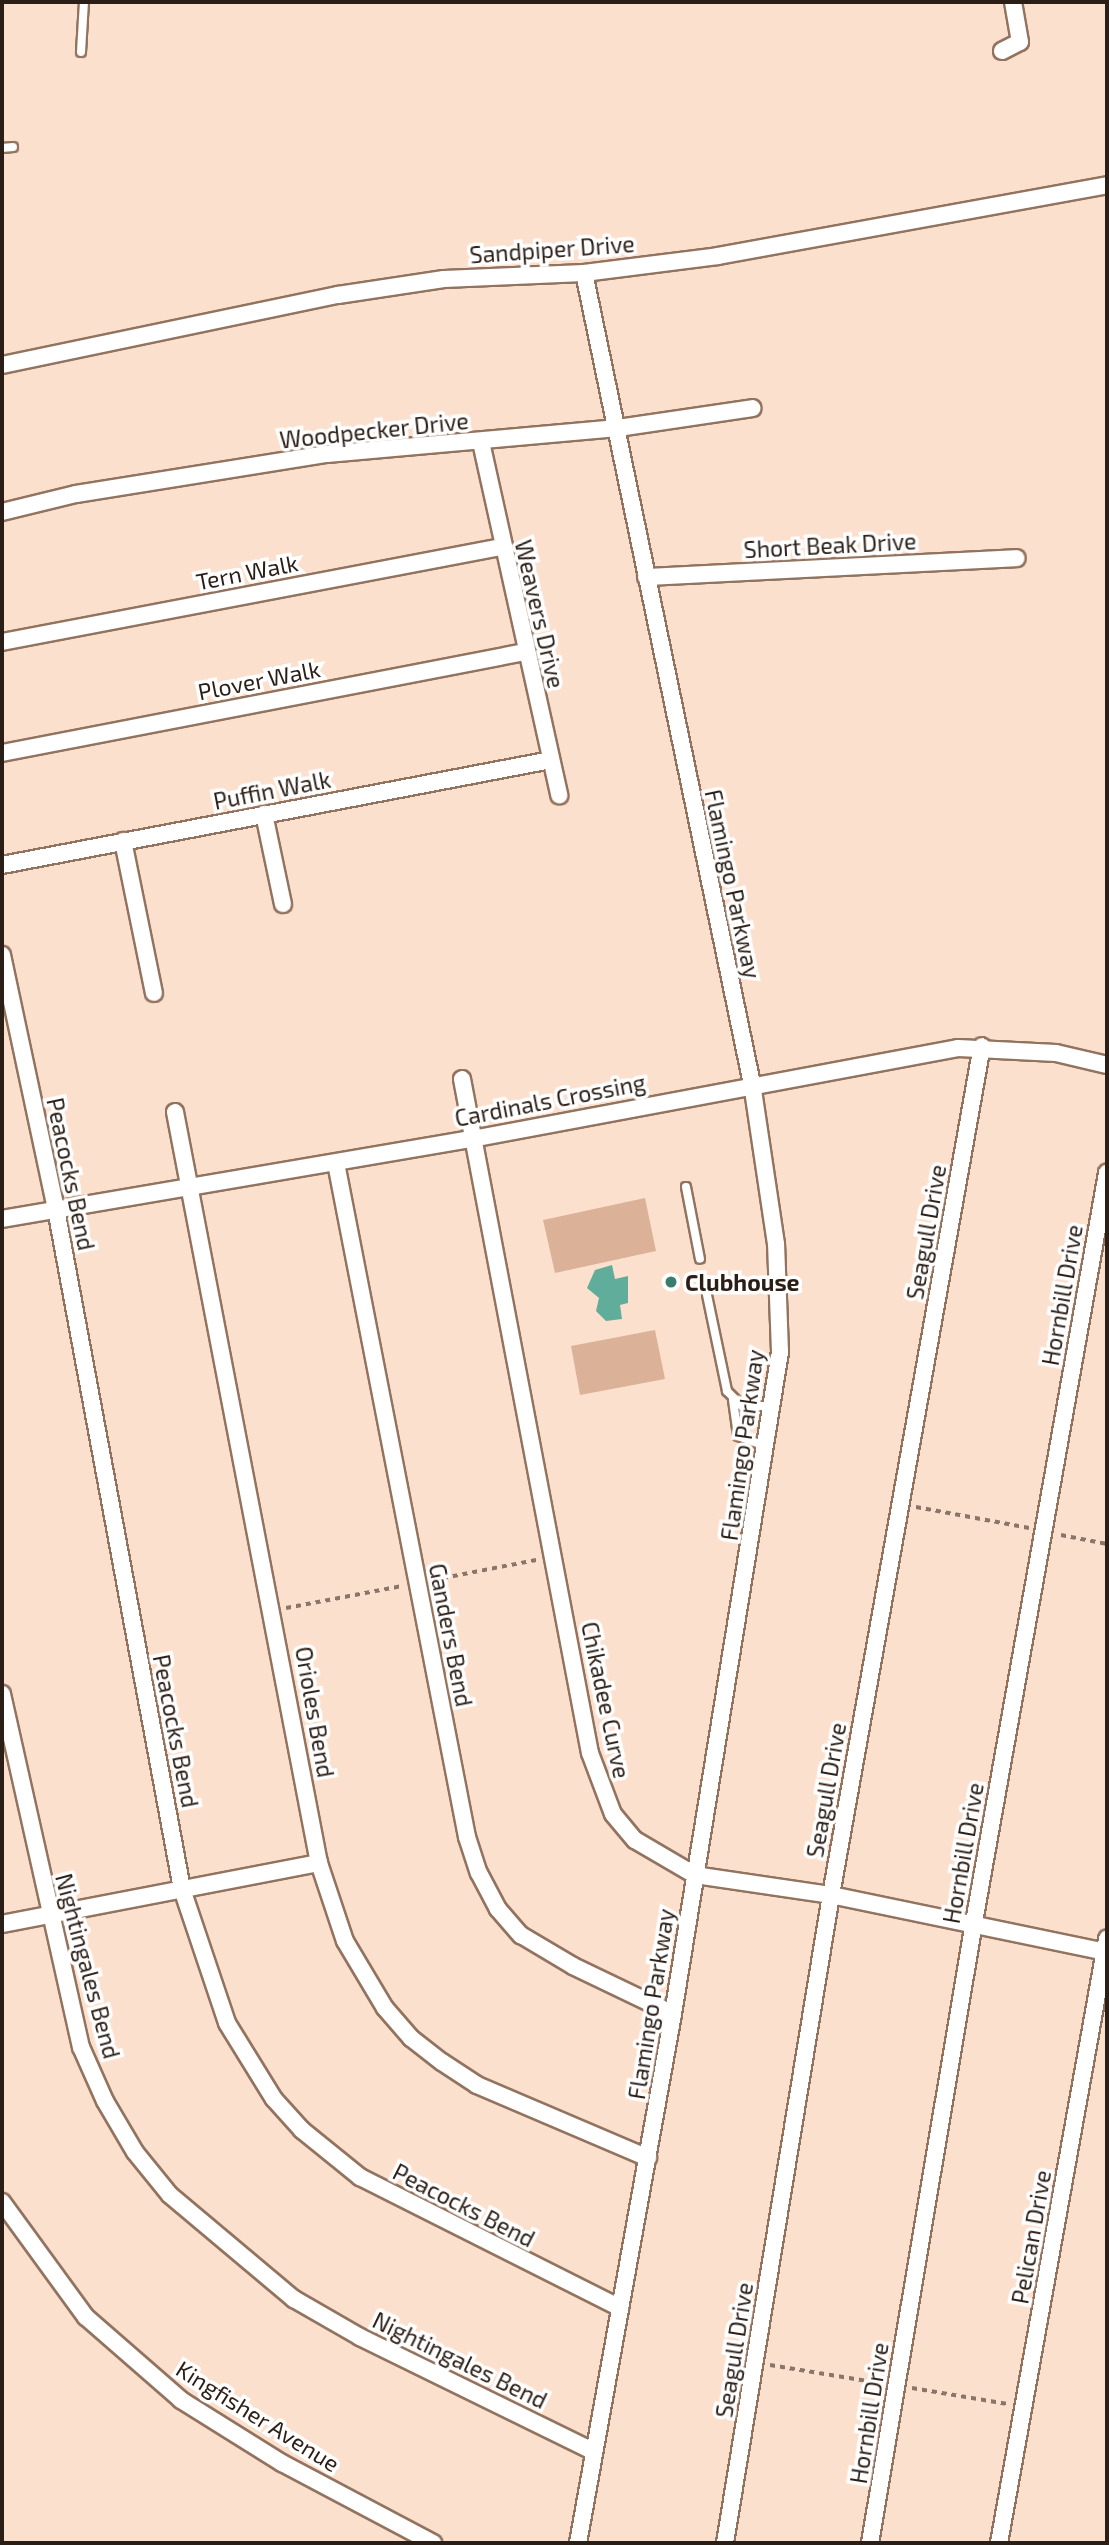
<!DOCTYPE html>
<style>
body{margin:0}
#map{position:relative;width:1109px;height:2545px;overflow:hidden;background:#fce0ce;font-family:"Exo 2",sans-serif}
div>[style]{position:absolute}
.green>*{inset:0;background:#dbb298}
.water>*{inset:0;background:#5fad9a}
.path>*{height:3.5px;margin-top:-1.75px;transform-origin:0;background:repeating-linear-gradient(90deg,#897669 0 5px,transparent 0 10px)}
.roads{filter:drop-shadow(2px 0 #92735f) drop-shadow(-2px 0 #92735f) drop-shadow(0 2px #92735f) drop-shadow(0 -2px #92735f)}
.service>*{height:8px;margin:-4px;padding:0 4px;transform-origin:4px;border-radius:4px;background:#fff}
.minor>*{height:16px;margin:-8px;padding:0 8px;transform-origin:8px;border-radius:8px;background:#fff}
.dots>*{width:19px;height:19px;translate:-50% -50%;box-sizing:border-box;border:4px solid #fff;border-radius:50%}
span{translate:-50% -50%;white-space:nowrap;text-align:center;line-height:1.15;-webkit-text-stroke:7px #fff;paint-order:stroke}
.street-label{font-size:23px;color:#2a1e16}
.poi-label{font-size:23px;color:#2a1e16;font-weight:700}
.left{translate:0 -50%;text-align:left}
.frame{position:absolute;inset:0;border:4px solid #2a1e16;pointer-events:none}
</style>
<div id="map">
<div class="green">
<div style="clip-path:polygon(645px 1198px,656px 1251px,555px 1273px,543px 1220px)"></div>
<div style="clip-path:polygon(655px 1330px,665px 1379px,580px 1395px,571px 1346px)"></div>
</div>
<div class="water">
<div style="clip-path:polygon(612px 1265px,615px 1279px,628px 1276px,628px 1303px,620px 1305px,622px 1319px,606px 1321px,596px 1311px,599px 1298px,587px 1288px,595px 1270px)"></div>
</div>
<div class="path">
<div style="left:916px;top:1507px;width:115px;rotate:10.5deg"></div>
<div style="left:1061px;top:1535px;width:47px;rotate:11.1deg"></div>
<div style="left:433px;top:1580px;width:105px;rotate:-11deg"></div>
<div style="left:286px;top:1608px;width:118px;rotate:-10.7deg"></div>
<div style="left:770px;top:2365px;width:111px;rotate:9.3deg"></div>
<div style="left:912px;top:2388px;width:97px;rotate:9.5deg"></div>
</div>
<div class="roads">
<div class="service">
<div style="left:81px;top:52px;width:50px;rotate:-86.6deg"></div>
<div style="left:2px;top:148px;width:11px;rotate:-5deg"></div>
<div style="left:686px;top:1187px;width:73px;rotate:79deg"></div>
<div style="left:707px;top:1295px;width:98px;rotate:78.2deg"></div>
<div style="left:727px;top:1391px;width:21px;rotate:45deg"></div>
<div style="left:742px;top:1406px;width:32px"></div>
<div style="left:733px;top:1400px;width:36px;rotate:82deg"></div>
<div style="left:738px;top:1436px;width:29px;rotate:20deg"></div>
</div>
<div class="minor">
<div style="left:1002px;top:51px;width:20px;rotate:-27deg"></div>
<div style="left:1020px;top:42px;width:41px;rotate:-99.9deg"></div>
<div style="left:2px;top:365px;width:343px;rotate:-11.8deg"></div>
<div style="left:338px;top:295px;width:107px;rotate:-8.6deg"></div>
<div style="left:444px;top:279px;width:140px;rotate:-2.5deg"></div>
<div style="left:584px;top:273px;width:135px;rotate:-7.2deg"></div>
<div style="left:718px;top:256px;width:395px;rotate:-10.3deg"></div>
<div style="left:481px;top:442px;width:362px;rotate:77.5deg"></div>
<div style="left:2px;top:512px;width:76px;rotate:-13.7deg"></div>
<div style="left:76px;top:494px;width:254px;rotate:-9.1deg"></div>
<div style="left:327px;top:454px;width:292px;rotate:-5.1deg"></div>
<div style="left:618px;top:428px;width:136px;rotate:-8.4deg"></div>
<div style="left:646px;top:577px;width:371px;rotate:-2.9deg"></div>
<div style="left:2px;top:642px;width:508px;rotate:-10.78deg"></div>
<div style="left:2px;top:753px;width:533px;rotate:-10.93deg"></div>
<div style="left:264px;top:814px;width:92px;rotate:78.1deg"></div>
<div style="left:123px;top:841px;width:155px;rotate:78.5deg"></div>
<div style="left:2px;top:865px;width:559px;rotate:-10.83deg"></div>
<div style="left:2px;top:955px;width:260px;rotate:78deg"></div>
<div style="left:56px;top:1209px;width:692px;rotate:79.5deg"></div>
<div style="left:182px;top:1889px;width:141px;rotate:71.4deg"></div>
<div style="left:227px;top:2023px;width:89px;rotate:58.3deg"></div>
<div style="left:274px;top:2099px;width:42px;rotate:47.9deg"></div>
<div style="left:302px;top:2130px;width:75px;rotate:39deg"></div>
<div style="left:360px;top:2177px;width:291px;rotate:26.7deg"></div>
<div style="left:462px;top:1079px;width:686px;rotate:79.25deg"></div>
<div style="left:590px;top:1753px;width:65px;rotate:69.3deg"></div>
<div style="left:613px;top:1814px;width:34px;rotate:50deg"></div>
<div style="left:635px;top:1840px;width:69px;rotate:30.3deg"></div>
<div style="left:695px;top:1875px;width:137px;rotate:8.4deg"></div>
<div style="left:831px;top:1895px;width:282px;rotate:11.7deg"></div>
<div style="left:175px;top:1112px;width:765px;rotate:79.15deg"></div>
<div style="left:319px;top:1863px;width:82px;rotate:71.6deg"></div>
<div style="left:345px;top:1941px;width:78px;rotate:59.2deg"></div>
<div style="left:385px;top:2008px;width:40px;rotate:49deg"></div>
<div style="left:411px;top:2038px;width:39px;rotate:38deg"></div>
<div style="left:442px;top:2062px;width:42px;rotate:33.3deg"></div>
<div style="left:477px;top:2085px;width:186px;rotate:23.1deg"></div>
<div style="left:336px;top:1163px;width:687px;rotate:79deg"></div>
<div style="left:467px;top:1837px;width:38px;rotate:72deg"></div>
<div style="left:479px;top:1873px;width:41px;rotate:62.2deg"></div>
<div style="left:498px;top:1909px;width:35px;rotate:49deg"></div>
<div style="left:521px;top:1935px;width:61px;rotate:30.8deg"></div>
<div style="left:573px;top:1966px;width:111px;rotate:25.6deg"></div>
<div style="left:2px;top:1219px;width:477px;rotate:-9.7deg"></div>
<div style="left:472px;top:1139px;width:494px;rotate:-10.6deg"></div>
<div style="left:958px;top:1048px;width:98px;rotate:2.9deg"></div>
<div style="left:1056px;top:1053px;width:52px;rotate:13.2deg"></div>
<div style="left:2px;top:1694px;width:362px;rotate:77.4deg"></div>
<div style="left:81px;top:2047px;width:59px;rotate:66deg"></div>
<div style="left:105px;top:2101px;width:59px;rotate:59.5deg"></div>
<div style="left:135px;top:2152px;width:55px;rotate:50.9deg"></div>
<div style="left:170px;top:2195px;width:162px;rotate:40deg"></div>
<div style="left:294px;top:2299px;width:76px;rotate:29.9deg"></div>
<div style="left:360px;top:2337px;width:259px;rotate:26.1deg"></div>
<div style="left:2px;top:1924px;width:323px;rotate:-10.9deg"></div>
<div style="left:2px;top:2202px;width:142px;rotate:53.9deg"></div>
<div style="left:86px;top:2317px;width:126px;rotate:41.1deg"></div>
<div style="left:181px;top:2400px;width:119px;rotate:32deg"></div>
<div style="left:282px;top:2463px;width:171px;rotate:27.9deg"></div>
<div style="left:578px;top:2543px;width:537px;rotate:-79.82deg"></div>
<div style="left:673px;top:2014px;width:671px;rotate:-80.82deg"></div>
<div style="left:780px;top:1352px;width:108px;rotate:-92.1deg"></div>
<div style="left:776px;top:1244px;width:162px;rotate:-98.5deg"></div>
<div style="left:752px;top:1084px;width:828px;rotate:-101.7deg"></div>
<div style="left:725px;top:2543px;width:657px;rotate:-80.71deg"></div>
<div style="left:831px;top:1895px;width:862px;rotate:-79.92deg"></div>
<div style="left:870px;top:2543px;width:630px;rotate:-80.49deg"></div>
<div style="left:974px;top:1922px;width:761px;rotate:-79.93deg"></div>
<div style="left:999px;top:2543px;width:614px;rotate:-79.86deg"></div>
</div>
</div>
<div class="dots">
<div style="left:671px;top:1282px;background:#3a7c6d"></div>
</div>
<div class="street-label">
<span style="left:552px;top:249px;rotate:-4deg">Sandpiper Drive</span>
<span style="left:374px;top:430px;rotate:-6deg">Woodpecker Drive</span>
<span style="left:830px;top:545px;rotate:-3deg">Short Beak Drive</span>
<span style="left:247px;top:572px;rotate:-11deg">Tern Walk</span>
<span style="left:540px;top:614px;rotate:77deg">Weavers Drive</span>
<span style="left:259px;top:680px;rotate:-11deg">Plover Walk</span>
<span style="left:272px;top:790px;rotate:-11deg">Puffin Walk</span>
<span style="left:733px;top:884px;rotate:78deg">Flamingo Parkway</span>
<span style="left:550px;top:1100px;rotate:-11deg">Cardinals Crossing</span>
<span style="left:71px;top:1174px;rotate:78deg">Peacocks Bend</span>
<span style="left:926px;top:1232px;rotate:-80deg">Seagull Drive</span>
<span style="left:1062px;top:1295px;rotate:-80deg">Hornbill Drive</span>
<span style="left:742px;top:1445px;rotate:-82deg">Flamingo Parkway</span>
<span style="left:451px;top:1635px;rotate:79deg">Ganders Bend</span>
<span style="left:606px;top:1700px;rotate:78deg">Chikadee Curve</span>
<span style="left:315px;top:1712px;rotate:80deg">Orioles Bend</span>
<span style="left:176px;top:1731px;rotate:79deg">Peacocks Bend</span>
<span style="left:826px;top:1790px;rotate:-80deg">Seagull Drive</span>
<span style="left:963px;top:1853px;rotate:-80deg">Hornbill Drive</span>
<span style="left:88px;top:1966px;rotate:75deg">Nightingales Bend</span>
<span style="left:651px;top:2004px;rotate:-81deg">Flamingo Parkway</span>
<span style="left:464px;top:2205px;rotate:27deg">Peacocks Bend</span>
<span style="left:1031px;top:2237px;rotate:-80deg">Pelican Drive</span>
<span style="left:734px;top:2350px;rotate:-81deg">Seagull Drive</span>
<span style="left:460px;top:2360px;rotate:26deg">Nightingales Bend</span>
<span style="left:869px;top:2413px;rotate:-81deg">Hornbill Drive</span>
<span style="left:258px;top:2416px;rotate:32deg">Kingfisher Avenue</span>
</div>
<div class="poi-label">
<span class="left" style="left:685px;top:1282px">Clubhouse</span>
</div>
<div class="frame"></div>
</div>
